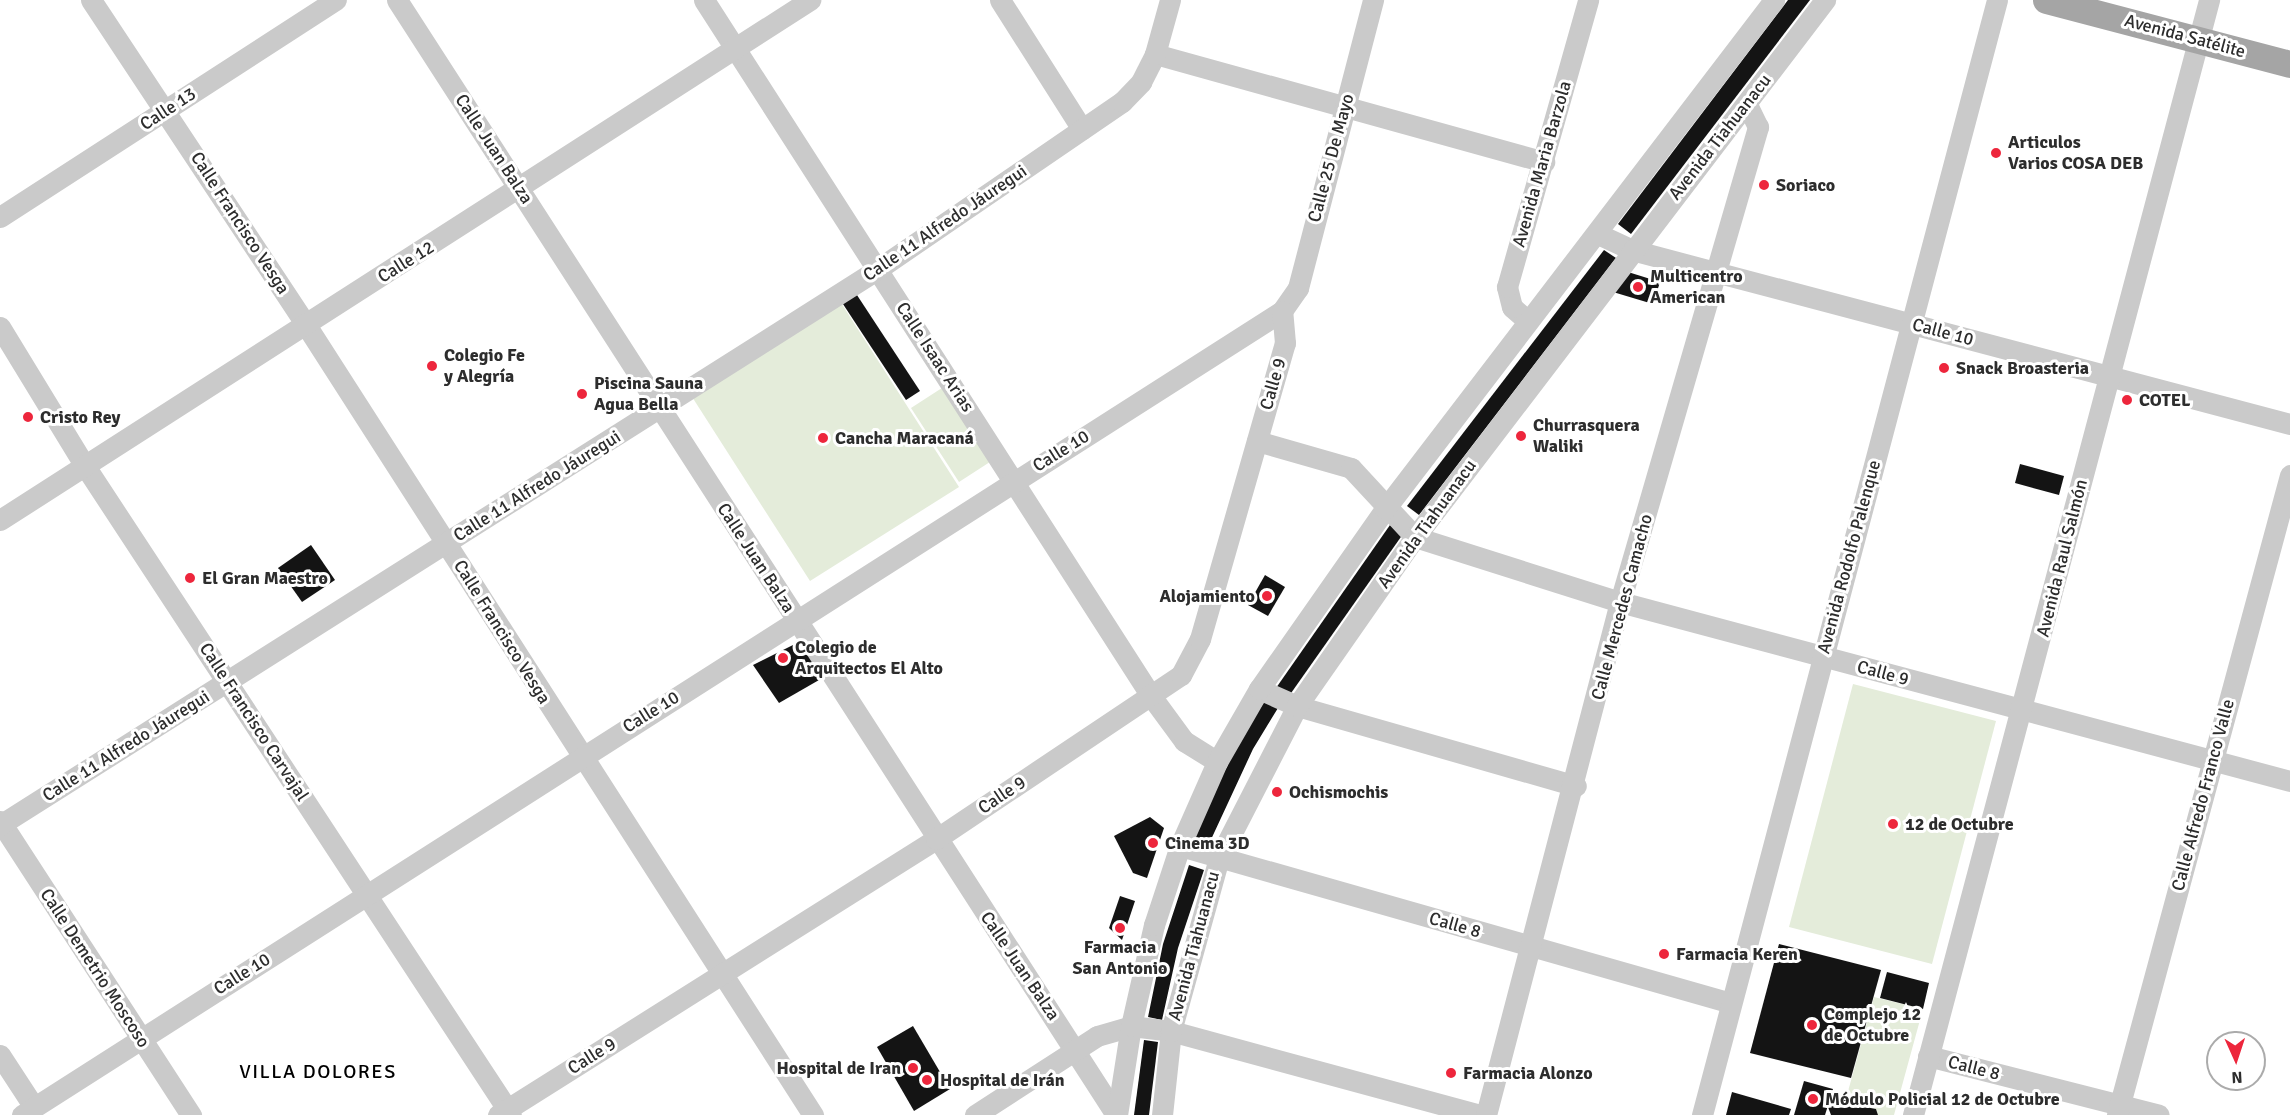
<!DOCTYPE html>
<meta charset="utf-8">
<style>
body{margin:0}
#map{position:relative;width:2290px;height:1115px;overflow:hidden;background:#fff;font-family:Signika,sans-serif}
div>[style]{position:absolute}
.green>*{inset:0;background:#e4ecda}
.building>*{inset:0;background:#141414}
.minor>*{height:21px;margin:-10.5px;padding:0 10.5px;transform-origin:10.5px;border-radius:10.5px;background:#cacaca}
.major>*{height:27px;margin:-13.5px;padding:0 13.5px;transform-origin:13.5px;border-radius:13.5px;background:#a5a5a5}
.dots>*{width:16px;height:16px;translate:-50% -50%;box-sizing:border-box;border:3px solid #fff;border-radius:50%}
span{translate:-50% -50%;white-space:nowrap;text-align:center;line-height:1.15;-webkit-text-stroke:6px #fff;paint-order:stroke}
.street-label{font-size:18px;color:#2d2d2d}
.poi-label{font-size:18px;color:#2d2d2d;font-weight:700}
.left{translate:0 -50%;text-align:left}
.right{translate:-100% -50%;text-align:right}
.neighbourhood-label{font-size:20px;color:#000;letter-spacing:1.5px}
.north{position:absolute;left:2206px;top:1031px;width:60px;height:60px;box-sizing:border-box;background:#fff;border:2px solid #ababab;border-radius:50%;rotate:177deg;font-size:16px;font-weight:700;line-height:24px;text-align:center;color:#2d2d2d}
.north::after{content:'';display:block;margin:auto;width:21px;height:27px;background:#ed263c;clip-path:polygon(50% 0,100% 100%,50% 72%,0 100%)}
</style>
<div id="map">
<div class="green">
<div style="clip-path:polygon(836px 295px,959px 487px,810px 581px,687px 389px)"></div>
<div style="clip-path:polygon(945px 386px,993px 460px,959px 482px,911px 408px)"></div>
<div style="clip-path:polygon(1853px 684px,1996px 721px,1932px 964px,1789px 927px)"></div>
<div style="clip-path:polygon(1874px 997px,1923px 1009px,1894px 1115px,1878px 1115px,1876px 1109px,1860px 1106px,1856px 1097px,1847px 1095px)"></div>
</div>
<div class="building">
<div style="clip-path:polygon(1788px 0,1810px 0,1631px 234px,1618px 224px)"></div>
<div style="clip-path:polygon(1604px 250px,1616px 258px,1419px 515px,1407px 506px)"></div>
<div style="clip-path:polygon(1628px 272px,1660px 282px,1653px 304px,1613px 292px)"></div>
<div style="clip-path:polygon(853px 289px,920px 391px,906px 400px,839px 298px)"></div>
<div style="clip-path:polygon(2020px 464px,2064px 476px,2059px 495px,2015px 483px)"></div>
<div style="clip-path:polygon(1390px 525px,1403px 534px,1289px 696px,1276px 688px)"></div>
<div style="clip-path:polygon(311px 545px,335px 580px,302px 602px,278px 568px)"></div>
<div style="clip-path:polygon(1265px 575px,1285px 587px,1268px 616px,1248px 605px)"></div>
<div style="clip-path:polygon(801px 641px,826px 676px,779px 703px,753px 665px)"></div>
<div style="clip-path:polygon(1266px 699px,1278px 708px,1253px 749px,1208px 846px,1192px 839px,1239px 741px)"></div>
<div style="clip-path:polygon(1150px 817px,1164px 828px,1147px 878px,1133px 873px,1114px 836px)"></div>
<div style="clip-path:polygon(1189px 865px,1204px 870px,1178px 948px,1162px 1020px,1148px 1017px,1163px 944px)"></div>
<div style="clip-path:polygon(1120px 896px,1135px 901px,1122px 940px,1109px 928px)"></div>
<div style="clip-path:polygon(1779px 944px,1881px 970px,1851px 1078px,1750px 1053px)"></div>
<div style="clip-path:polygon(1887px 972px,1929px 983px,1923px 1009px,1880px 998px)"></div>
<div style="clip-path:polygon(913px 1026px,950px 1089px,914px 1111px,877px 1047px)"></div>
<div style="clip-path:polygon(1144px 1040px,1158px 1042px,1149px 1115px,1134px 1115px)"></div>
<div style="clip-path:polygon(1804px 1081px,1833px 1089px,1825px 1115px,1794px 1115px)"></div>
<div style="clip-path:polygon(1732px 1092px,1791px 1109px,1789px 1115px,1726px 1115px)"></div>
<div style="clip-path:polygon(1840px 1094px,1856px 1097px,1860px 1106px,1876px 1109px,1878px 1115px,1831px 1115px,1828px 1107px)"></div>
</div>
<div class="minor">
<div style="left:91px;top:0;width:390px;rotate:56.5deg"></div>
<div style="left:306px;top:325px;width:939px;rotate:57.31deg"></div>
<div style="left:397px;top:0;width:1327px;rotate:57.18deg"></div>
<div style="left:704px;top:0;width:827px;rotate:57.29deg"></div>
<div style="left:1151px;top:696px;width:56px;rotate:53.7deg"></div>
<div style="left:1184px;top:741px;width:39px;rotate:32deg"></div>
<div style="left:1000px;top:0;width:153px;rotate:57.6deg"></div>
<div style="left:1155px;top:54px;width:404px;rotate:15.5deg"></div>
<div style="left:0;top:217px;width:400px;rotate:-32.9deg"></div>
<div style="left:1598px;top:234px;width:38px;rotate:25deg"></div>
<div style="left:1632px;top:250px;width:681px;rotate:14.81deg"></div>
<div style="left:1528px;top:321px;width:21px;rotate:-139deg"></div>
<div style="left:1512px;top:307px;width:21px;rotate:-104deg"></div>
<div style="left:1507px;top:287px;width:298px;rotate:-74.2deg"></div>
<div style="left:0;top:327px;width:163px;rotate:58.6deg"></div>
<div style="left:85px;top:466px;width:776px;rotate:56.72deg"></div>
<div style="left:1257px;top:441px;width:98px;rotate:16deg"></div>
<div style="left:1351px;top:468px;width:94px;rotate:47.2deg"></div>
<div style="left:1415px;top:537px;width:215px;rotate:17.6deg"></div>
<div style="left:1620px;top:602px;width:693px;rotate:14.96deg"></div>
<div style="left:0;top:520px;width:963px;rotate:-32.7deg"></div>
<div style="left:1259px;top:689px;width:42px;rotate:24.1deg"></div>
<div style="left:1297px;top:706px;width:290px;rotate:16deg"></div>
<div style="left:0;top:821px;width:351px;rotate:57deg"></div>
<div style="left:0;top:825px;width:1039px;rotate:-32.34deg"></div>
<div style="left:878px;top:269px;width:296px;rotate:-34.4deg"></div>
<div style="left:1122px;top:102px;width:28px;rotate:-46deg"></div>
<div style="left:1141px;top:82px;width:31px;rotate:-63deg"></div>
<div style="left:1155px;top:54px;width:56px;rotate:-74.5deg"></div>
<div style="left:1180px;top:846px;width:573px;rotate:15.9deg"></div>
<div style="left:0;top:1055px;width:62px;rotate:56.8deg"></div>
<div style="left:1928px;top:1056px;width:238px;rotate:14.3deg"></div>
<div style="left:22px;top:1115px;width:1495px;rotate:-32.54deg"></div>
<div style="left:1282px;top:311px;width:28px;rotate:-55deg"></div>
<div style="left:1298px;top:288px;width:298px;rotate:-75.4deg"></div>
<div style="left:498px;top:1115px;width:518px;rotate:-32.22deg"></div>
<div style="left:936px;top:839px;width:295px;rotate:-33.8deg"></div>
<div style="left:1181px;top:675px;width:41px;rotate:-62.2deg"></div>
<div style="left:1200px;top:639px;width:308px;rotate:-74deg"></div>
<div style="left:1285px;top:343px;width:32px;rotate:-95deg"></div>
<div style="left:975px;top:1115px;width:145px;rotate:-32.9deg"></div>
<div style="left:1097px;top:1036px;width:35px;rotate:-16deg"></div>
<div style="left:1131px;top:1026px;width:40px;rotate:7.1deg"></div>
<div style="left:1171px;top:1031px;width:321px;rotate:15.2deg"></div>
<div style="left:1117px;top:1115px;width:90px;rotate:-81.1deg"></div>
<div style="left:1131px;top:1026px;width:104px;rotate:-77.2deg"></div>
<div style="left:1154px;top:925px;width:83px;rotate:-71.8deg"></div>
<div style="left:1180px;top:846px;width:92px;rotate:-66.2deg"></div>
<div style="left:1217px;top:762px;width:84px;rotate:-60.1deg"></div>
<div style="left:1259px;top:689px;width:220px;rotate:-55deg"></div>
<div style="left:1385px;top:509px;width:641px;rotate:-52.61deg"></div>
<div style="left:1162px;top:1115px;width:84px;rotate:-83.9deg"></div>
<div style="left:1171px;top:1031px;width:180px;rotate:-74.5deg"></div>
<div style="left:1219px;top:858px;width:171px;rotate:-62.8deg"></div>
<div style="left:1297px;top:706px;width:206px;rotate:-55.1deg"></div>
<div style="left:1415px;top:537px;width:676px;rotate:-52.64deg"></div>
<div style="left:1486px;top:1115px;width:530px;rotate:-75.36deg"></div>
<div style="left:1620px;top:602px;width:495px;rotate:-73.8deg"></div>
<div style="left:1758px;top:127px;width:25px;rotate:-116deg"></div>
<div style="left:1702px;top:1115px;width:1153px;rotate:-75.18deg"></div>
<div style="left:1913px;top:1115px;width:1154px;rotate:-75.13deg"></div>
<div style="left:2117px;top:1115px;width:663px;rotate:-74.87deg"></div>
</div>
<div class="major">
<div style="left:2046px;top:0;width:252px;rotate:14.7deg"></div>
</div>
<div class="dots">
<div style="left:1996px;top:153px;background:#ed263c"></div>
<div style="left:1764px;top:185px;background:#ed263c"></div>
<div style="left:1638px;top:287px;background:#ed263c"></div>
<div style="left:432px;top:366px;background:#ed263c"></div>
<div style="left:1944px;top:368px;background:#ed263c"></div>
<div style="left:582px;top:394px;background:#ed263c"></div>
<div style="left:2127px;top:400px;background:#ed263c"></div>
<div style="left:28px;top:417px;background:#ed263c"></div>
<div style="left:1521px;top:436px;background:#ed263c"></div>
<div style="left:823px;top:438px;background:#ed263c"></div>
<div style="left:190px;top:578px;background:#ed263c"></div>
<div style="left:1267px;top:596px;background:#ed263c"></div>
<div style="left:783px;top:658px;background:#ed263c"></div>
<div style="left:1277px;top:792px;background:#ed263c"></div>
<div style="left:1893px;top:824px;background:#ed263c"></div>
<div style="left:1153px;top:843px;background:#ed263c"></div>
<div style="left:1120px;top:928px;background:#ed263c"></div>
<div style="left:1664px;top:954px;background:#ed263c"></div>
<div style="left:1812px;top:1025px;background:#ed263c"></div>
<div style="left:913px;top:1068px;background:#ed263c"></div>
<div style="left:1451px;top:1073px;background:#ed263c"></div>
<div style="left:927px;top:1080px;background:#ed263c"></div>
<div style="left:1813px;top:1099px;background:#ed263c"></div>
</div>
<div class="street-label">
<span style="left:2185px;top:36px;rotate:15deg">Avenida Satélite</span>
<span style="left:168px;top:109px;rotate:-33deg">Calle 13</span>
<span style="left:1720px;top:137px;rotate:-52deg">Avenida Tiahuanacu</span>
<span style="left:494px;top:149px;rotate:57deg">Calle Juan Balza</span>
<span style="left:1331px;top:158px;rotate:-75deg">Calle 25 De Mayo</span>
<span style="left:1542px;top:164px;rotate:-74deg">Avenida Maria Barzola</span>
<span style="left:240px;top:223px;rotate:57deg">Calle Francisco Vesga</span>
<span style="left:945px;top:223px;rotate:-34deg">Calle 11 Alfredo Jáuregui</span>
<span style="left:406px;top:262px;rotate:-32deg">Calle 12</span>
<span style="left:1943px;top:332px;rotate:15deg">Calle 10</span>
<span style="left:935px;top:357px;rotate:57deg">Calle Isaac Arias</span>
<span style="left:1273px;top:384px;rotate:-74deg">Calle 9</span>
<span style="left:1061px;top:451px;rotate:-32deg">Calle 10</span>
<span style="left:537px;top:486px;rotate:-32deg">Calle 11 Alfredo Jáuregui</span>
<span style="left:1427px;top:524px;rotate:-54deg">Avenida Tiahuanacu</span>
<span style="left:1849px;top:557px;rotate:-75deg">Avenida Rodolfo Palenque</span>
<span style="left:756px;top:558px;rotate:57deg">Calle Juan Balza</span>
<span style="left:2062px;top:558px;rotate:-76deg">Avenida Raul Salmón</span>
<span style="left:1622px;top:607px;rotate:-75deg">Calle Mercedes Camacho</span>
<span style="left:502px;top:632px;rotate:58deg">Calle Francisco Vesga</span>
<span style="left:1883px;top:673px;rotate:15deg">Calle 9</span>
<span style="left:651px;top:712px;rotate:-32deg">Calle 10</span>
<span style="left:254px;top:722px;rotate:57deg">Calle Francisco Carvajal</span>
<span style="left:126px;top:746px;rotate:-32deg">Calle 11 Alfredo Jáuregui</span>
<span style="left:1002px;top:795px;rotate:-34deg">Calle 9</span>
<span style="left:2203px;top:795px;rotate:-75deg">Calle Alfredo Franco Valle</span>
<span style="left:1455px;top:925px;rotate:16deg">Calle 8</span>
<span style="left:1194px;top:946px;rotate:-75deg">Avenida Tiahuanacu</span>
<span style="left:1020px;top:966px;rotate:56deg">Calle Juan Balza</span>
<span style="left:95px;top:968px;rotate:57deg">Calle Demetrio Moscoso</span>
<span style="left:242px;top:974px;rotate:-32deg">Calle 10</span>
<span style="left:592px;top:1056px;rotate:-32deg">Calle 9</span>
<span style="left:1974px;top:1068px;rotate:14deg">Calle 8</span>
</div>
<div class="poi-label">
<span class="left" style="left:2008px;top:153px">Articulos<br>Varios COSA DEB</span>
<span class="left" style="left:1776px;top:185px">Soriaco</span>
<span class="left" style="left:1650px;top:287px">Multicentro<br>American</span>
<span class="left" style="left:444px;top:366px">Colegio Fe<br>y Alegría</span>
<span class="left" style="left:1956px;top:368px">Snack Broasteria</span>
<span class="left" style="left:594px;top:394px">Piscina Sauna<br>Agua Bella</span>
<span class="left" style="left:2139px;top:400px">COTEL</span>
<span class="left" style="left:40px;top:417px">Cristo Rey</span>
<span class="left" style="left:1533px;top:436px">Churrasquera<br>Waliki</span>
<span class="left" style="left:835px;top:438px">Cancha Maracaná</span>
<span class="left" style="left:202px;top:578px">El Gran Maestro</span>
<span class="right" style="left:1255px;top:596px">Alojamiento</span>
<span class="left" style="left:795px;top:658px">Colegio de<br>Arquitectos El Alto</span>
<span class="left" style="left:1289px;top:792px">Ochismochis</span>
<span class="left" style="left:1905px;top:824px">12 de Octubre</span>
<span class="left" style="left:1165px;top:843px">Cinema 3D</span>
<span style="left:1120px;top:958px">Farmacia<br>San Antonio</span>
<span class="left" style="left:1676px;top:954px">Farmacia Keren</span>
<span class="left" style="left:1824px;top:1025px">Complejo 12<br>de Octubre</span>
<span class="right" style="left:901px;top:1068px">Hospital de Iran</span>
<span class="left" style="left:1463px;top:1073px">Farmacia Alonzo</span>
<span class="left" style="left:940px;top:1080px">Hospital de Irán</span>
<span class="left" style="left:1825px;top:1099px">Módulo Policial 12 de Octubre</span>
</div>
<div class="neighbourhood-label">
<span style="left:318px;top:1071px">VILLA DOLORES</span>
</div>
<div class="north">N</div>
</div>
